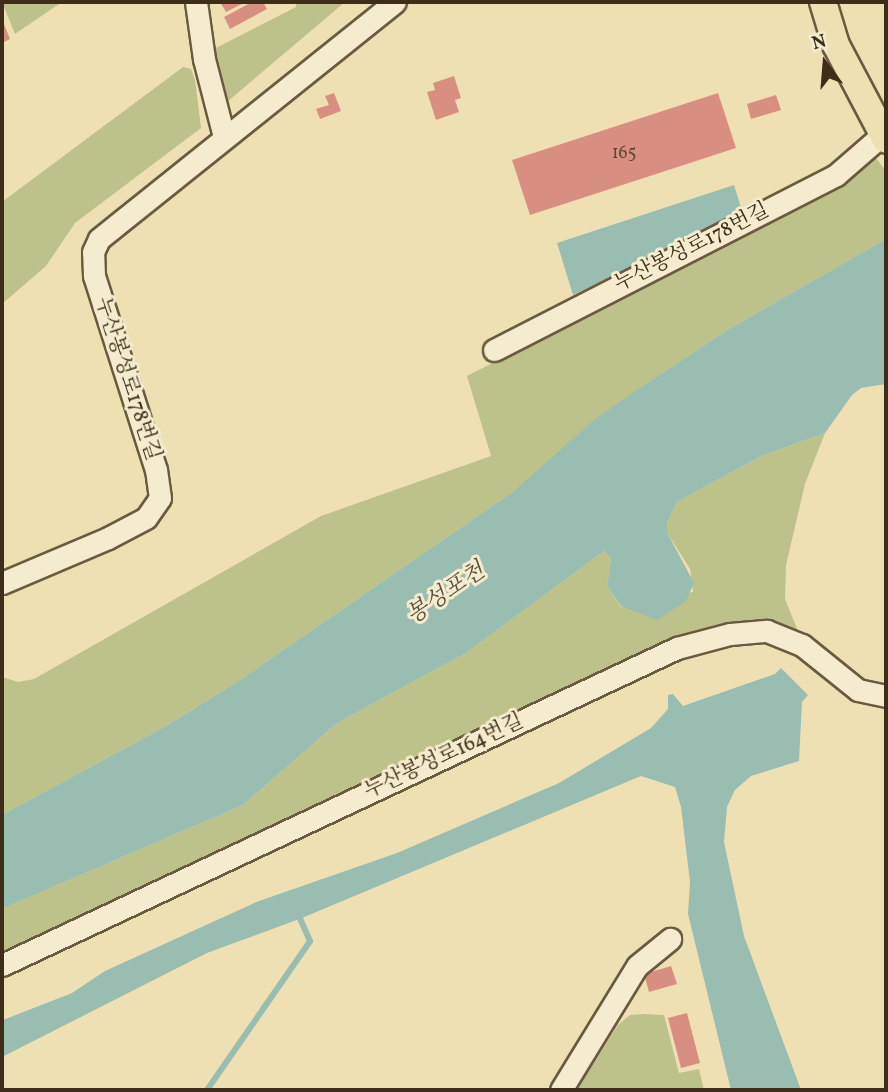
<!DOCTYPE html>
<meta charset="utf-8">
<style>
body{margin:0}
#map{position:relative;width:888px;height:1092px;overflow:hidden;background:#efe0b4;font-family:Vollkorn,"Noto Serif KR",serif}
div>[style]{position:absolute}
.green>*{inset:0;background:#bdc18a}
.water>*{inset:0;background:#9abdb1}
.stream>*{height:6px;margin:-3px;padding:0 3px;transform-origin:3px;border-radius:3px;background:#9abdb1}
.building>*{inset:0;background:#d88f82}
.roads{filter:drop-shadow(2px 0 #6a5a40) drop-shadow(-2px 0 #6a5a40) drop-shadow(0 2px #6a5a40) drop-shadow(0 -2px #6a5a40)}
.minor>*{height:21px;margin:-10.5px;padding:0 10.5px;transform-origin:10.5px;border-radius:10.5px;background:#f5ebce}
.major>*{height:26px;margin:-13px;padding:0 13px;transform-origin:13px;border-radius:13px;background:#efe0b4}
span{translate:-50% -50%;white-space:nowrap;text-align:center;line-height:1.15;-webkit-text-stroke:6px #f5ebce;paint-order:stroke}
.number-label{font-size:18px;color:#644633}
.number-label span{-webkit-text-stroke-width:0}
.street-label{font-size:21px;color:#3e2e19}
.water-label{font-size:23px;color:#55523f;font-style:italic}
.frame{position:absolute;inset:0;border:4px solid #3e2e19;pointer-events:none}
.north{position:absolute;left:790px;top:28px;width:70px;height:70px;-webkit-text-stroke:5px #f5ebce;paint-order:stroke;rotate:344deg;font-size:19px;font-weight:700;line-height:28px;text-align:center;color:#3e2e19}
.north::after{content:'';display:block;margin:auto;width:24px;height:32px;background:#3e2e19;clip-path:polygon(50% 0,100% 100%,50% 72%,0 100%)}
</style>
<div id="map">
<div class="green">
<div style="clip-path:polygon(2px 2px,62px 2px,15px 34px)"></div>
<div style="clip-path:polygon(296px 2px,345px 2px,227px 102px,212px 50px,296px 7px)"></div>
<div style="clip-path:polygon(183px 67px,191px 69px,195px 80px,201px 128px,75px 223px,46px 266px,2px 304px,2px 202px)"></div>
<div style="clip-path:polygon(876px 158px,886px 171px,886px 239px,729px 329px,644px 385px,514px 491px,237px 682px,166px 726px,2px 815px,2px 677px,18px 682px,34px 679px,321px 516px,491px 456px,467px 376px,819px 196px)"></div>
<div style="clip-path:polygon(825px 433px,805px 484px,786px 565px,785px 599px,798px 631px,779px 625px,726px 625px,650px 649px,2px 956px,2px 909px,243px 805px,337px 723px,466px 653px,604px 551px,611px 559px,607px 586px,621px 607px,693px 592px,690px 569px,668px 534px,667px 523px,677px 502px,761px 456px)"></div>
<div style="clip-path:polygon(644px 1014px,664px 1015px,679px 1073px,699px 1069px,704px 1090px,578px 1088px,618px 1025px,630px 1015px)"></div>
</div>
<div class="water">
<div style="clip-path:polygon(734px 185px,743px 214px,573px 295px,557px 243px)"></div>
<div style="clip-path:polygon(886px 239px,886px 384px,861px 388px,852px 395px,825px 433px,761px 456px,677px 502px,667px 523px,668px 534px,694px 583px,686px 601px,657px 620px,621px 606px,607px 586px,611px 559px,604px 551px,466px 653px,337px 723px,243px 805px,2px 909px,2px 815px,166px 726px,237px 682px,514px 491px,594px 420px,644px 385px,729px 329px)"></div>
<div style="clip-path:polygon(781px 668px,808px 695px,802px 702px,799px 761px,751px 776px,735px 790px,727px 807px,724px 842px,744px 936px,801px 1090px,731px 1090px,688px 914px,690px 882px,681px 807px,675px 787px,641px 776px,302px 918px,207px 953px,2px 1057px,3px 1020px,72px 993px,105px 971px,259px 901px,397px 853px,559px 783px,651px 728px,668px 709px,668px 695px,673px 694px,683px 706px,775px 674px)"></div>
</div>
<div class="stream">
<div style="left:207px;top:1090px;width:181px;rotate:-55.3deg"></div>
<div style="left:310px;top:941px;width:30px;rotate:-114deg"></div>
</div>
<div class="building">
<div style="clip-path:polygon(220px 2px,246px 2px,226px 12px)"></div>
<div style="clip-path:polygon(252px 2px,263px 2px,267px 9px,230px 29px,224px 17px)"></div>
<div style="clip-path:polygon(2px 19px,10px 39px,2px 43px)"></div>
<div style="clip-path:polygon(454px 76px,461px 98px,455px 100px,459px 112px,436px 120px,427px 92px,435px 90px,433px 83px)"></div>
<div style="clip-path:polygon(334px 93px,341px 111px,320px 119px,316px 109px,329px 105px,325px 96px)"></div>
<div style="clip-path:polygon(718px 93px,736px 148px,530px 215px,512px 160px)"></div>
<div style="clip-path:polygon(776px 95px,781px 110px,751px 119px,747px 104px)"></div>
<div style="clip-path:polygon(671px 966px,677px 984px,649px 992px,644px 974px)"></div>
<div style="clip-path:polygon(687px 1013px,700px 1063px,681px 1068px,668px 1018px)"></div>
</div>
<div class="roads">
<div class="minor">
<div style="left:196px;top:2px;width:58px;rotate:82deg"></div>
<div style="left:204px;top:59px;width:81px;rotate:75.6deg"></div>
<div style="left:494px;top:350px;width:384px;rotate:-27.1deg"></div>
<div style="left:836px;top:175px;width:61px;rotate:-41deg"></div>
<div style="left:2px;top:583px;width:115px;rotate:-23deg"></div>
<div style="left:108px;top:538px;width:43px;rotate:-27.8deg"></div>
<div style="left:146px;top:518px;width:24px;rotate:-55deg"></div>
<div style="left:160px;top:498px;width:28px;rotate:-98deg"></div>
<div style="left:156px;top:470px;width:204px;rotate:-107.7deg"></div>
<div style="left:94px;top:276px;width:24px;rotate:-92deg"></div>
<div style="left:93px;top:252px;width:14px;rotate:-65deg"></div>
<div style="left:99px;top:239px;width:379px;rotate:-38.7deg"></div>
<div style="left:2px;top:965px;width:746px;rotate:-25.16deg"></div>
<div style="left:677px;top:648px;width:55px;rotate:-14.8deg"></div>
<div style="left:730px;top:634px;width:37px;rotate:-5deg"></div>
<div style="left:767px;top:631px;width:38px;rotate:22deg"></div>
<div style="left:802px;top:645px;width:72px;rotate:38.8deg"></div>
<div style="left:858px;top:690px;width:29px;rotate:12deg"></div>
<div style="left:561px;top:1090px;width:145px;rotate:-58.5deg"></div>
<div style="left:637px;top:966px;width:43px;rotate:-39.3deg"></div>
</div>
<div class="major">
<div style="left:823px;top:2px;width:45px;rotate:73.2deg"></div>
<div style="left:836px;top:45px;width:107px;rotate:62.2deg"></div>
</div>
</div>
<div class="number-label">
<span style="left:624px;top:154px">165</span>
</div>
<div class="street-label">
<span style="left:692px;top:248px;rotate:-27deg">누산봉성로178번길</span>
<span style="left:127px;top:379px;rotate:72deg">누산봉성로178번길</span>
<span style="left:444px;top:757px;rotate:-25deg">누산봉성로164번길</span>
</div>
<div class="water-label">
<span style="left:446px;top:594px;rotate:-34deg">봉성포천</span>
</div>
<div class="frame"></div>
<div class="north">N</div>
</div>
